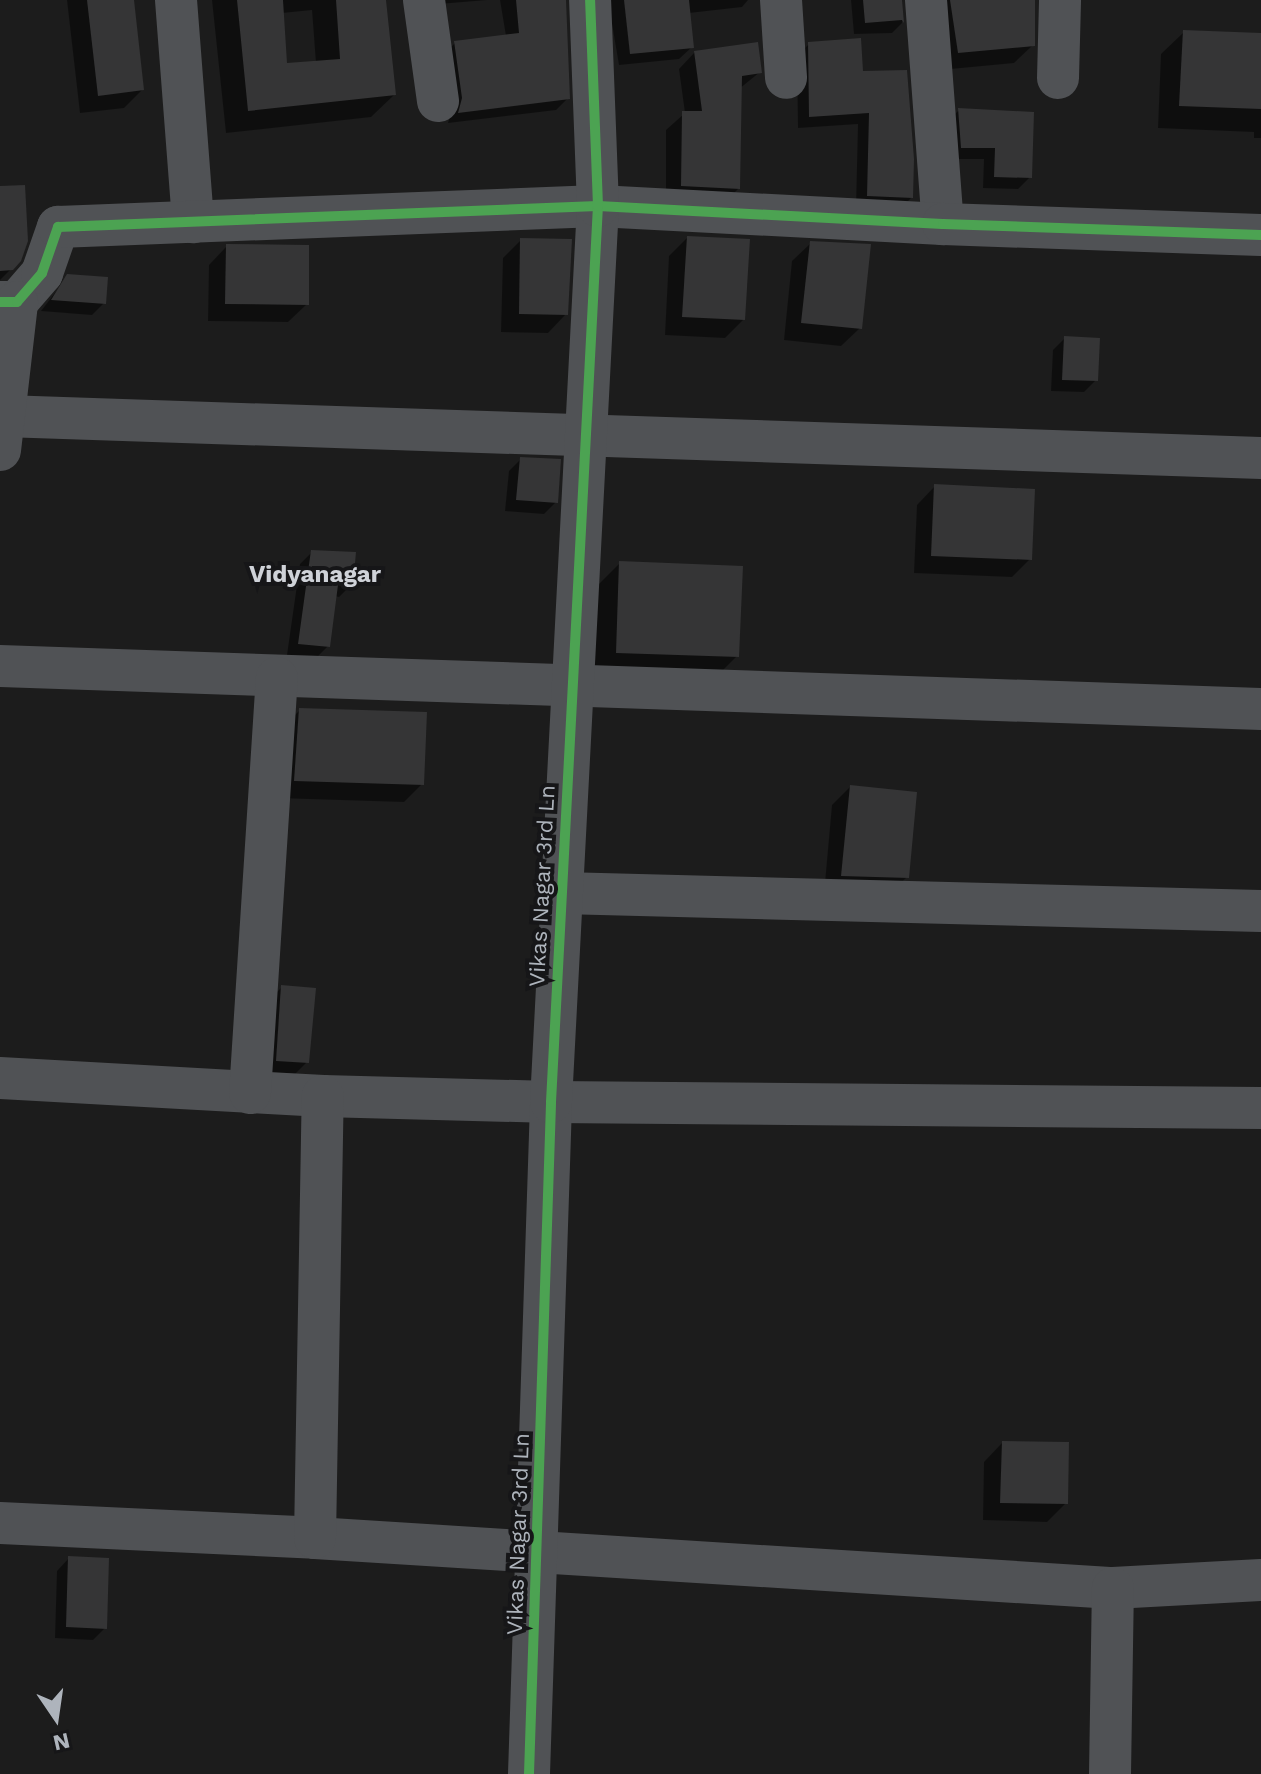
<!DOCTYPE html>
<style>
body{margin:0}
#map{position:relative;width:1261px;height:1774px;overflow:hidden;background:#1c1c1c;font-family:"Work Sans",sans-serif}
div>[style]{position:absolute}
.shadow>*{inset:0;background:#0007}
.building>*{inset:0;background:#353536}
.minor>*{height:42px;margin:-21px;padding:0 21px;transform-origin:21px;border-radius:21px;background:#505255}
.cycleway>*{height:10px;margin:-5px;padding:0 5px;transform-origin:5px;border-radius:5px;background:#4ca352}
span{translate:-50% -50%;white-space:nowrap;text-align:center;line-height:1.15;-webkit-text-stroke:8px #161618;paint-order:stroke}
.street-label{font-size:22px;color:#aeb4bc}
.neighbourhood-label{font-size:24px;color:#cfd2d8;font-weight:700}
.north{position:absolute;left:16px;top:1678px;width:80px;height:80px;-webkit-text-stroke:6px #161618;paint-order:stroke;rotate:167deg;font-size:22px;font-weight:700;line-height:32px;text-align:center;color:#aeb4bc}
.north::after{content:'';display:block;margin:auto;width:28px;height:36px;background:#aeb4bc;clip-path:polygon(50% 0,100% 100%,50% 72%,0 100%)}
</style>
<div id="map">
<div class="shadow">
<div style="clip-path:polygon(67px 0,132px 0,142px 90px,124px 108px,80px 113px)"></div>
<div style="clip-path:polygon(evenodd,212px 0,384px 0,394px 95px,371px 117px,226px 133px,212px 0,312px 10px,316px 63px,286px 65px,282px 13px,312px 10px)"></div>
<div style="clip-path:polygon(438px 0,487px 0,439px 4px)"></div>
<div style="clip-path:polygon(500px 0,564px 0,568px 98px,556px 110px,448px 123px,451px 111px,443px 55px,455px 43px,506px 36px)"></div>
<div style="clip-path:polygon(608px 0,748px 0,742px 7px,689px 13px,692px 47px,679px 59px,619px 65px)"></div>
<div style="clip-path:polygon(851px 0,902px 0,902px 23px,892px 33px,854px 34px)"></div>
<div style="clip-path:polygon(942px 0,1032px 0,1033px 45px,1014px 63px,940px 70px)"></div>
<div style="clip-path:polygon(1184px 32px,1261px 35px,1261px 138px,1254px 138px,1254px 132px,1158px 128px,1161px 54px)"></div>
<div style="clip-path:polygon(809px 44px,861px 73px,911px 198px,899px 210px,856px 207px,858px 124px,798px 128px,797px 56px)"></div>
<div style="clip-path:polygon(695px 52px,760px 72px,739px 89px,738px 189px,722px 205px,666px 202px,666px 130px,685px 113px,679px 69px)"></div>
<div style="clip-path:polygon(959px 110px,1030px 177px,1018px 189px,983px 188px,984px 159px,950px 159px,947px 122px)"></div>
<div style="clip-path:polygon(0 188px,11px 269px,0 280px)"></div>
<div style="clip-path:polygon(687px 238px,743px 320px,725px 338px,665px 335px,669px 256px)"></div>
<div style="clip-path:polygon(521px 240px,566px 314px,548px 333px,501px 332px,503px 258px)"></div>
<div style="clip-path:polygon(811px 243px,860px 328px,841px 346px,784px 340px,792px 261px)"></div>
<div style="clip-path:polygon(227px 246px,307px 304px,288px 322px,208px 321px,209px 265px)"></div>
<div style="clip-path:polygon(68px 276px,104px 303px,92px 315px,41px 311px)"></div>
<div style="clip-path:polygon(1065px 338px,1096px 380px,1084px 392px,1051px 391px,1053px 350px)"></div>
<div style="clip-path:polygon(521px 459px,556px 502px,544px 514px,505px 511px,509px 471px)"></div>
<div style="clip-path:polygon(935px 486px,1030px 559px,1012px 577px,914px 573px,917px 505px)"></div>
<div style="clip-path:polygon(312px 552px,351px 585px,339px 597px,335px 596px,328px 646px,316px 658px,287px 655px,300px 564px)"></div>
<div style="clip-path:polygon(620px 563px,737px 656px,713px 680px,593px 676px,596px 587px)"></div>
<div style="clip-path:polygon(300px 710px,422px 784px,404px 802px,277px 798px,282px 728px)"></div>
<div style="clip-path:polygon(850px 787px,907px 877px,888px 895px,824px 894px,832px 805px)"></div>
<div style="clip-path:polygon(282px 987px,307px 1062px,295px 1074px,265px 1072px,270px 999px)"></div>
<div style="clip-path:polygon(1002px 1443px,1066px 1503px,1047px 1522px,983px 1520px,984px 1462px)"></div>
<div style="clip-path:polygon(69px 1558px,105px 1628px,93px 1640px,55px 1638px,57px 1571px)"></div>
</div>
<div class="building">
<div style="clip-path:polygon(87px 0,134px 0,144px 90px,98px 96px)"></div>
<div style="clip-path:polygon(237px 0,283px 0,287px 63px,340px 59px,336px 0,386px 0,396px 95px,248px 111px)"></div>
<div style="clip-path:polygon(516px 0,566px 0,570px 99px,458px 113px,462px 98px,454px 41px,519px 33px)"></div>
<div style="clip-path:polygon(624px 0,689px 0,694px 48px,630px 54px)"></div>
<div style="clip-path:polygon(863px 0,902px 0,904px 23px,902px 20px,865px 23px)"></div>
<div style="clip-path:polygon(950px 0,1035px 0,1035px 46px,958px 53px)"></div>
<div style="clip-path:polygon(1183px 30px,1261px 33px,1261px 109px,1179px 106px)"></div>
<div style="clip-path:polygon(861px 38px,863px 71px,907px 70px,914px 159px,913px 198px,867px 196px,869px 113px,809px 117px,808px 42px)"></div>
<div style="clip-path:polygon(758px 42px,762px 73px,742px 76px,740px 189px,681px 186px,682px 111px,702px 111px,694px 51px)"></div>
<div style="clip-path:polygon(958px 108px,1034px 112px,1032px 178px,994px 177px,995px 148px,961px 148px)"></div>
<div style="clip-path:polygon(25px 185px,28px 241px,21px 261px,13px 270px,0 271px,0 186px)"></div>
<div style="clip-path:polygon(687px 236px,750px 239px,745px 320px,682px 317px)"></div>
<div style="clip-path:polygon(520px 238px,572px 239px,568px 315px,519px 314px)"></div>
<div style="clip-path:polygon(810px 241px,871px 244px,862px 329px,801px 323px)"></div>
<div style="clip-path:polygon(226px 244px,309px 245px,309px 305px,225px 304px)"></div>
<div style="clip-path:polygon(67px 274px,108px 277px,106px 304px,51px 300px)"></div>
<div style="clip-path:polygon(1064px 336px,1100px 338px,1098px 381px,1062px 380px)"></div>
<div style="clip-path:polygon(520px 457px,561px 459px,558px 503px,516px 500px)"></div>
<div style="clip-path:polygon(934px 484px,1035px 489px,1032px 560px,931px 556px)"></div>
<div style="clip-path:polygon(311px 550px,356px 552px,353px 586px,338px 585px,330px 647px,298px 644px)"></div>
<div style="clip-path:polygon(619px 561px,743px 566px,739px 657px,616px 653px)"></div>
<div style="clip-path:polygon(299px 708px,427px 712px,424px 785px,294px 781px)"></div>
<div style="clip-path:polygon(850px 785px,917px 792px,909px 878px,841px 876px)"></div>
<div style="clip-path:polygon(281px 985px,316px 988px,309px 1063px,276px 1061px)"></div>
<div style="clip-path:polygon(1002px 1441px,1069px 1442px,1068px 1504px,1000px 1503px)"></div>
<div style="clip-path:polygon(68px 1556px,109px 1558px,107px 1629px,66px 1627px)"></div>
</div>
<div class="minor">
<div style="left:176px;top:0;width:223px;rotate:85.6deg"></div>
<div style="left:424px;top:0;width:102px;rotate:82.1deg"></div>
<div style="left:781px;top:0;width:78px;rotate:86.3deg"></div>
<div style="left:926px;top:0;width:225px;rotate:85.7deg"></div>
<div style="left:1058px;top:78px;width:78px;rotate:-88.5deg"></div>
<div style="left:0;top:302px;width:17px"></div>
<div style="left:17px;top:302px;width:38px;rotate:-49deg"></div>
<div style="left:42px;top:273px;width:49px;rotate:-70.8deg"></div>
<div style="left:58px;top:227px;width:540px;rotate:-2.23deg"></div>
<div style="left:598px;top:206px;width:345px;rotate:3deg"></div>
<div style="left:943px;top:224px;width:318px;rotate:2deg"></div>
<div style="left:4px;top:416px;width:1258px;rotate:1.91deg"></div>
<div style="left:0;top:450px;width:149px;rotate:-83.4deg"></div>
<div style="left:0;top:666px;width:1262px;rotate:1.95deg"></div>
<div style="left:562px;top:893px;width:699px;rotate:1.48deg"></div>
<div style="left:0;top:1078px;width:324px;rotate:3.2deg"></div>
<div style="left:323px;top:1096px;width:228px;rotate:1.5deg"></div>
<div style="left:551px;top:1102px;width:710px;rotate:0.48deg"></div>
<div style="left:250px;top:1093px;width:416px;rotate:-86.3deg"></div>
<div style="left:0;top:1523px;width:315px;rotate:2.7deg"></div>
<div style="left:315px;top:1538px;width:800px;rotate:3.59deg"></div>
<div style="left:1113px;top:1588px;width:148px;rotate:-3.1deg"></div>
<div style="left:315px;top:1538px;width:442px;rotate:-89deg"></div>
<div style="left:529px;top:1774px;width:672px;rotate:-88.12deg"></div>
<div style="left:551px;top:1102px;width:897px;rotate:-87deg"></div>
<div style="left:598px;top:206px;width:206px;rotate:-92.2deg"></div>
<div style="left:1110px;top:1774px;width:186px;rotate:-89.1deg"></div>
</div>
<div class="cycleway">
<div style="left:0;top:302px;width:17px"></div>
<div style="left:17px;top:302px;width:38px;rotate:-49deg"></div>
<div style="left:42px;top:273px;width:49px;rotate:-70.8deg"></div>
<div style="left:58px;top:227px;width:540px;rotate:-2.23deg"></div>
<div style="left:598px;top:206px;width:345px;rotate:3deg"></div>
<div style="left:943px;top:224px;width:318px;rotate:2deg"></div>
<div style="left:529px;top:1774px;width:672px;rotate:-88.12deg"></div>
<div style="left:551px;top:1102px;width:897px;rotate:-87deg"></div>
<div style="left:598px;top:206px;width:206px;rotate:-92.2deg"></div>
</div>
<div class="street-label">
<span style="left:542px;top:886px;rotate:-87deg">Vikas Nagar 3rd Ln</span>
<span style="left:518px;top:1534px;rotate:-88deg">Vikas Nagar 3rd Ln</span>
</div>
<div class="neighbourhood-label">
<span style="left:315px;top:575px">Vidyanagar</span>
</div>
<div class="north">N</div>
</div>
